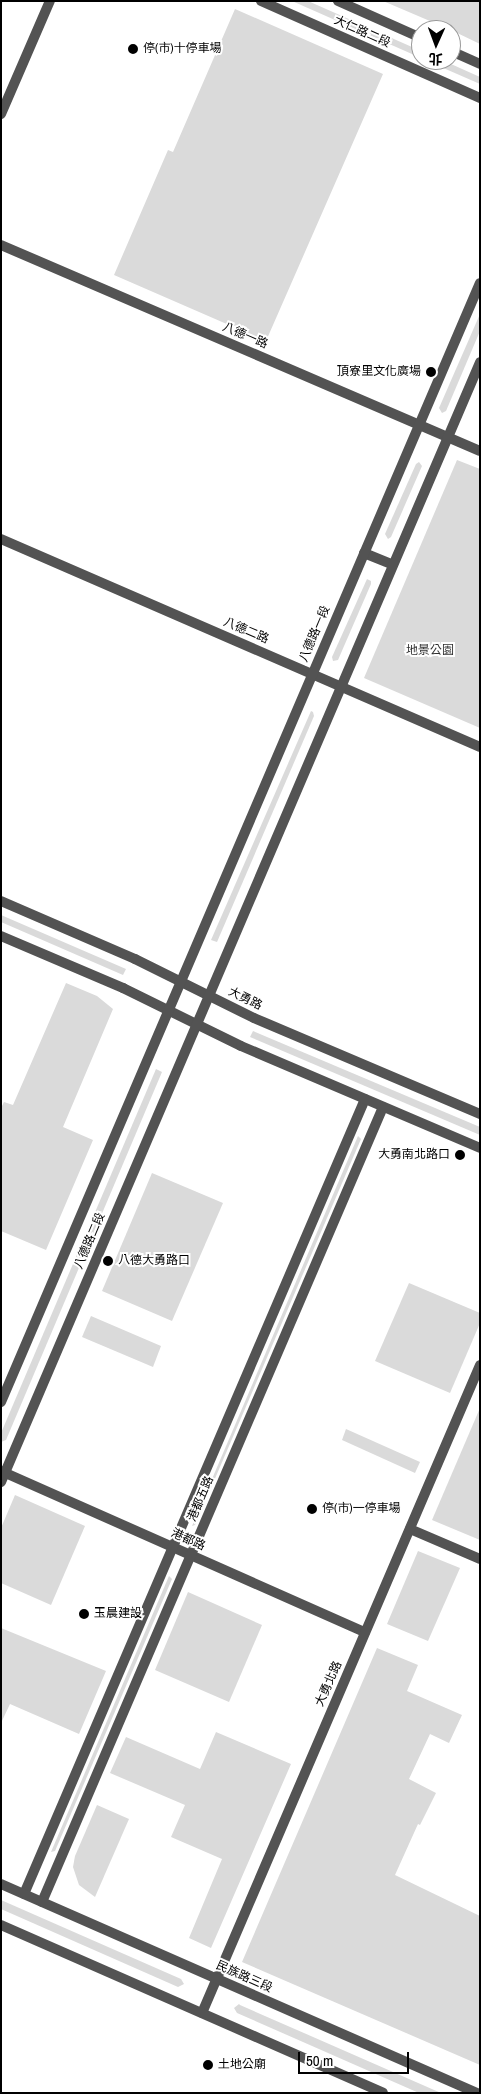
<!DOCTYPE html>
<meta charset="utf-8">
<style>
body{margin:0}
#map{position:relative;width:481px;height:2094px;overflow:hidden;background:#fff;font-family:"Archivo Narrow","Noto Sans TC",sans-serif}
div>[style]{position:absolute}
.green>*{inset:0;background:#dadada}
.minor>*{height:10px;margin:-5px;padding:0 5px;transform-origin:5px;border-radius:5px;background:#535353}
.tertiary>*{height:10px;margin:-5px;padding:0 5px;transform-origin:5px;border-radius:5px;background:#535353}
.dots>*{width:14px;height:14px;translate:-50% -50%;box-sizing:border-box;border:2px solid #fff;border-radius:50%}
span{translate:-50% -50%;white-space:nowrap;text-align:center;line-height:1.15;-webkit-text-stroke:4px #fff;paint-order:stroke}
.street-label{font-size:12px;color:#000}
.poi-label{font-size:12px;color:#000}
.left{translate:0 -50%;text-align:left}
.right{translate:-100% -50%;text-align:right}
.park-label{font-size:12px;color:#313131}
.frame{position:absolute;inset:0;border:2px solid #000;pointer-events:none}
.north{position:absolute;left:411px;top:20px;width:50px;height:50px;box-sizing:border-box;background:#fff;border:1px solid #999;border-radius:50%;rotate:182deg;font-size:14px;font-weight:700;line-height:20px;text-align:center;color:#000}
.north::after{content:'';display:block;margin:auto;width:18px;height:22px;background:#000;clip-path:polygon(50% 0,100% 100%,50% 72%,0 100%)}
.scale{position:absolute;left:298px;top:2052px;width:111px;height:22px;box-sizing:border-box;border:2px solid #000;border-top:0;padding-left:6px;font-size:15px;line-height:18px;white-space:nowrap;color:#000;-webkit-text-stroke:4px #fff;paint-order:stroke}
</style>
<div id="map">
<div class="green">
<div style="clip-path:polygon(292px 1px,308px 1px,421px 51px,421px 58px)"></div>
<div style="clip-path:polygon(383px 1px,480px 1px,480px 44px,451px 30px)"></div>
<div style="clip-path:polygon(235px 9px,383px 74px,266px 341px,114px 275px,168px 150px,173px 152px)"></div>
<div style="clip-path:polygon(425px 60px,442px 60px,480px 77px,480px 84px)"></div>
<div style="clip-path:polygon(480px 314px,480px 331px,446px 411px,442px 413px,439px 408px)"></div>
<div style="clip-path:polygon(457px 460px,480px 469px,480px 728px,364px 678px)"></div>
<div style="clip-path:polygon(419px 462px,422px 466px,391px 537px,388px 539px,385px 534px,416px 464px)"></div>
<div style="clip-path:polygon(367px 579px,371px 581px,371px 584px,338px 660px,333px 661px,332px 657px)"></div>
<div style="clip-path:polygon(311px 711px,313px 712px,314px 716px,217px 942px,211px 940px)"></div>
<div style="clip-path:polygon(1px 915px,126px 969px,123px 975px,1px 922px)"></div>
<div style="clip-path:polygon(66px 983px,97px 996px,113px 1009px,63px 1127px,93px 1140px,46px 1250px,1px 1231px,1px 1108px,4px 1102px,13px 1105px)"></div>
<div style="clip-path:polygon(253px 1031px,480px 1127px,480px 1135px,250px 1037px)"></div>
<div style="clip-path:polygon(156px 1069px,162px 1072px,6px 1440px,1px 1442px,1px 1433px)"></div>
<div style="clip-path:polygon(358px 1136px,361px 1139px,195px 1525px,192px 1526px)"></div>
<div style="clip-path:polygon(152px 1173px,223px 1203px,172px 1321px,102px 1291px)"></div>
<div style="clip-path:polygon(409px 1283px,480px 1313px,480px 1323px,450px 1393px,375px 1361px)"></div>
<div style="clip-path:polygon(91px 1316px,161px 1346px,153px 1367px,82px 1337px)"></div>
<div style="clip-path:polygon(480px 1408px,480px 1540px,432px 1520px)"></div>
<div style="clip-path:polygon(346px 1429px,420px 1462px,415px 1473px,342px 1440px)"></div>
<div style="clip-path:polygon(15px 1495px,85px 1526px,51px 1605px,1px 1583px,1px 1528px)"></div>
<div style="clip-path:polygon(418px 1551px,460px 1568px,428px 1641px,387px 1624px)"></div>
<div style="clip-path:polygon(169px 1576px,172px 1579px,55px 1851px,51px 1852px)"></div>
<div style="clip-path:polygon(188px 1592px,262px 1625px,229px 1702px,155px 1670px)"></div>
<div style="clip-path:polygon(1px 1628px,106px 1671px,79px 1734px,10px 1704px,1px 1723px)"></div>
<div style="clip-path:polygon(377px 1648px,418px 1665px,407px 1691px,462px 1715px,449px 1743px,430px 1734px,409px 1779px,436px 1793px,420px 1825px,418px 1824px,395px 1875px,480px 1916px,480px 2065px,242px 1962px)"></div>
<div style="clip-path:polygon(216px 1732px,291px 1764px,211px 1948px,189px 1938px,222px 1859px,171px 1837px,185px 1805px,110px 1773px,126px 1737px,200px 1769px)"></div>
<div style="clip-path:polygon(97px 1805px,129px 1819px,95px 1897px,79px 1885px,73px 1867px,75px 1856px)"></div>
<div style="clip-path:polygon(1px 1900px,181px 1979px,184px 1984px,178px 1987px,1px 1909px)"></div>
<div style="clip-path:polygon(239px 2004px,240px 2005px,441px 2093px,419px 2093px,237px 2013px,234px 2008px)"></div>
</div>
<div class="minor">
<div style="left:1px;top:114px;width:123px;rotate:-66.6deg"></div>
<div style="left:1px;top:245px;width:521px;rotate:23.27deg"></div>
<div style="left:1px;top:539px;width:522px;rotate:23.47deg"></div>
<div style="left:1px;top:1471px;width:398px;rotate:23.9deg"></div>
<div style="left:410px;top:1529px;width:76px;rotate:23.2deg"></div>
<div style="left:24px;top:1894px;width:865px;rotate:-66.78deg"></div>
<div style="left:42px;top:1902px;width:865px;rotate:-66.78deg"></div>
<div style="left:202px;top:2013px;width:705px;rotate:-66.78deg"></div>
</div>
<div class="tertiary">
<div style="left:261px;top:1px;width:240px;rotate:23.9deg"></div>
<div style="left:338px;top:1px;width:91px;rotate:24deg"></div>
<div style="left:451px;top:51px;width:32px;rotate:24deg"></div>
<div style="left:364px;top:553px;width:31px;rotate:22deg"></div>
<div style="left:1px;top:901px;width:146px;rotate:23.4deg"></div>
<div style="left:135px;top:959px;width:133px;rotate:26.4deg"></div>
<div style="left:254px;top:1018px;width:246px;rotate:23deg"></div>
<div style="left:1px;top:936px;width:133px;rotate:23.1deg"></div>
<div style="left:123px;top:988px;width:131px;rotate:26.2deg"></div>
<div style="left:241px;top:1046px;width:260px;rotate:23.1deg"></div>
<div style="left:1px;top:1402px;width:1217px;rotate:-66.83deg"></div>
<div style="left:1px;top:1482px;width:1218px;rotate:-66.84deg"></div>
<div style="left:1px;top:1884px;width:520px;rotate:23.71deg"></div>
<div style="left:1px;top:1925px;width:417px;rotate:23.7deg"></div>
</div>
<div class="dots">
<div style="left:133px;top:49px;background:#000"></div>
<div style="left:431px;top:372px;background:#000"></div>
<div style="left:460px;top:1155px;background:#000"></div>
<div style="left:108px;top:1261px;background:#000"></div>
<div style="left:312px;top:1509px;background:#000"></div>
<div style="left:84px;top:1614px;background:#000"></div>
<div style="left:208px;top:2065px;background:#000"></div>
</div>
<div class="street-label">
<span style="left:362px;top:32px;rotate:24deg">大仁路二段</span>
<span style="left:245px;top:336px;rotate:23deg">八德一路</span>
<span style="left:246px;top:631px;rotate:23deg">八德二路</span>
<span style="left:315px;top:634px;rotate:-67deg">八德路一段</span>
<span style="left:245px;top:999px;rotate:26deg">大勇路</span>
<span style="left:90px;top:1241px;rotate:-67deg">八德路二段</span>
<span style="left:201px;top:1499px;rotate:-67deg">港都五路</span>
<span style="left:188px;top:1540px;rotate:24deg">港都路</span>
<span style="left:329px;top:1684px;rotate:-66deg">大勇北路</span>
<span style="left:244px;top:1977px;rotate:24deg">民族路三段</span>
</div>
<div class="poi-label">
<span class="left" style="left:143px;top:49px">停(市)十停車場</span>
<span class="right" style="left:421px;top:372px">頂寮里文化廣場</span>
<span class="right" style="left:450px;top:1155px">大勇南北路口</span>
<span class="left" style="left:118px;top:1261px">八德大勇路口</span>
<span class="left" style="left:322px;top:1509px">停(市)一停車場</span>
<span class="left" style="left:94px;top:1614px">玉晨建設</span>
<span class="left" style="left:218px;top:2065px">土地公廟</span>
</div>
<div class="park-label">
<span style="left:430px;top:651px">地景公園</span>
</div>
<div class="frame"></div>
<div class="north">北</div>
<div class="scale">50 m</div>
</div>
